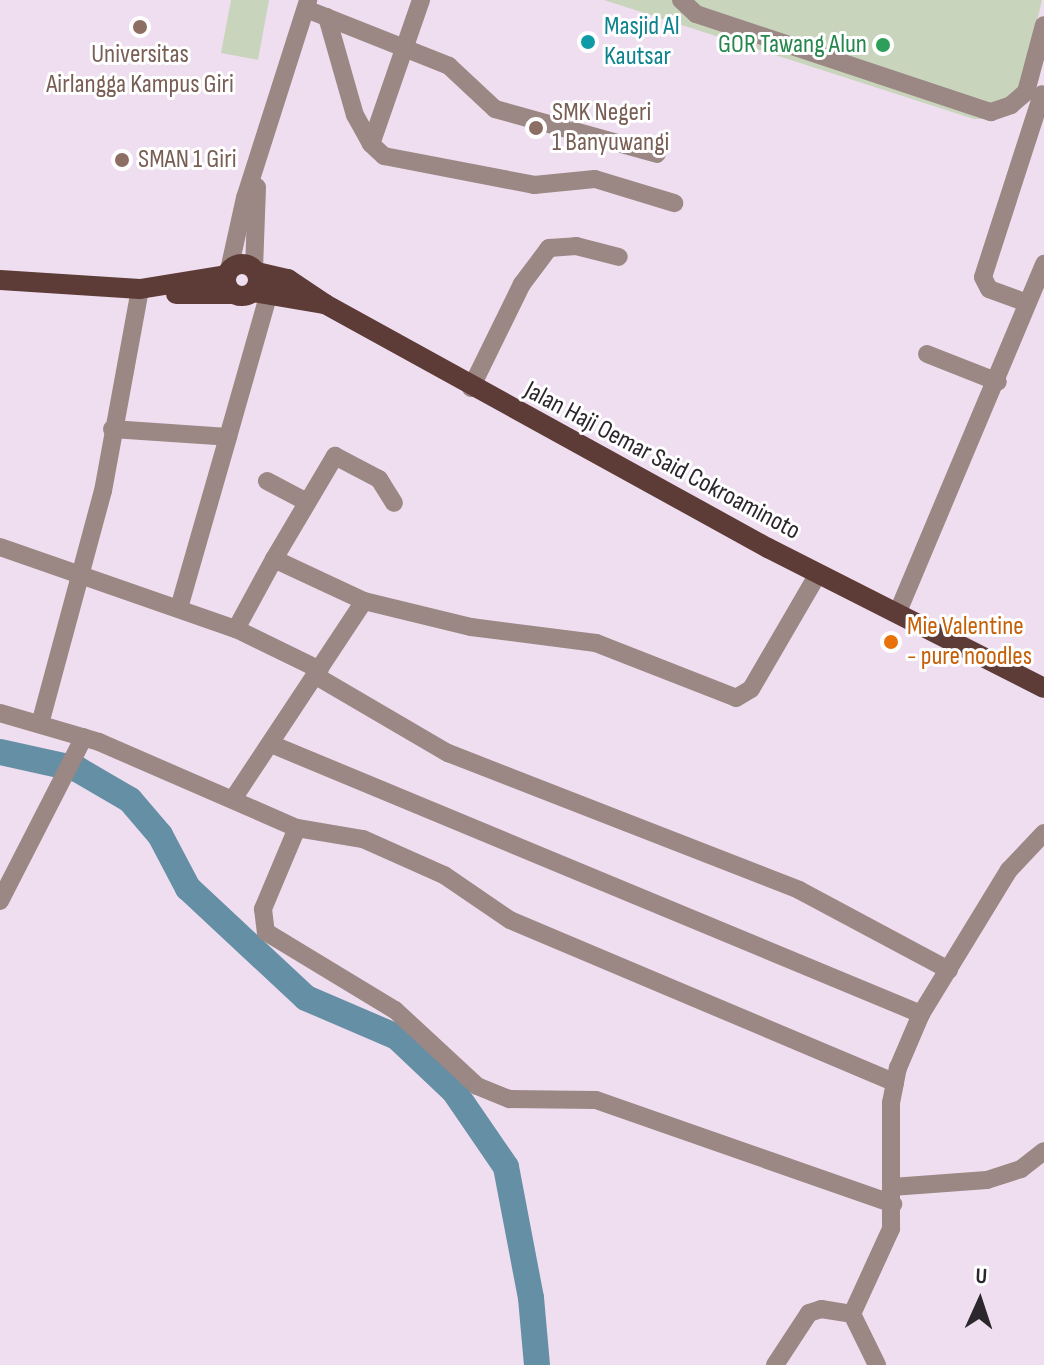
<!DOCTYPE html>
<style>
body{margin:0}
#map{position:relative;width:1044px;height:1365px;overflow:hidden;background:#efdef0;font-family:"Sofia Sans Condensed",sans-serif}
div>[style]{position:absolute}
.green>*{inset:0;background:#c8d5bc}
.river>*{height:26px;margin:-13px;padding:0 13px;transform-origin:13px;border-radius:13px;background:#658fa5}
.minor>*{height:18px;margin:-9px;padding:0 9px;transform-origin:9px;border-radius:9px;background:#9b8783}
.major>*{height:20px;margin:-10px;padding:0 10px;transform-origin:10px;border-radius:10px;background:#5d3b36}
.major>.ring{margin:-10px;padding:0;box-sizing:content-box;background:none;border:20px solid #5d3b36;border-radius:50%}
.dots>*{width:22px;height:22px;translate:-50% -50%;box-sizing:border-box;border:4px solid #fff;border-radius:50%}
span{translate:-50% -50%;white-space:nowrap;text-align:center;line-height:1.15;-webkit-text-stroke:6px #fff;paint-order:stroke}
.culture-label{font-size:26px;color:#0d838f}
.left{translate:0 -50%;text-align:left}
.leisure-label{font-size:26px;color:#27864d}
.right{translate:-100% -50%;text-align:right}
.education-label{font-size:26px;color:#785e54}
.street-label{font-size:26px;color:#2c262d}
.food-label{font-size:26px;color:#c56008}
.north{position:absolute;left:940px;top:1261px;width:80px;height:80px;-webkit-text-stroke:6px #fff;paint-order:stroke;rotate:3deg;font-size:22px;font-weight:700;line-height:32px;text-align:center;color:#2c262d}
.north::after{content:'';display:block;margin:auto;width:28px;height:36px;background:#2c262d;clip-path:polygon(50% 0,100% 100%,50% 72%,0 100%)}
</style>
<div id="map">
<div class="green">
<div style="clip-path:polygon(231px 0,269px 0,258px 60px,221px 53px)"></div>
<div style="clip-path:polygon(604px 0,1042px 0,1022px 88px,1012px 110px,994px 119px,974px 119px)"></div>
</div>
<div class="river">
<div style="left:0;top:752px;width:79px;rotate:12.4deg"></div>
<div style="left:77px;top:769px;width:61px;rotate:30.3deg"></div>
<div style="left:130px;top:800px;width:46px;rotate:49.4deg"></div>
<div style="left:160px;top:835px;width:60px;rotate:62.2deg"></div>
<div style="left:188px;top:888px;width:161px;rotate:43deg"></div>
<div style="left:306px;top:998px;width:99px;rotate:23.2deg"></div>
<div style="left:397px;top:1037px;width:79px;rotate:43.5deg"></div>
<div style="left:454px;top:1091px;width:92px;rotate:55.6deg"></div>
<div style="left:506px;top:1167px;width:133px;rotate:79.2deg"></div>
<div style="left:531px;top:1298px;width:67px;rotate:84.9deg"></div>
</div>
<div class="minor">
<div style="left:421px;top:0;width:152px;rotate:109.1deg"></div>
<div style="left:371px;top:144px;width:18px;rotate:43deg"></div>
<div style="left:384px;top:156px;width:153px;rotate:10.9deg"></div>
<div style="left:534px;top:185px;width:61px;rotate:-5.6deg"></div>
<div style="left:595px;top:179px;width:83px;rotate:16.9deg"></div>
<div style="left:681px;top:0;width:21px;rotate:43deg"></div>
<div style="left:696px;top:14px;width:311px;rotate:18.4deg"></div>
<div style="left:991px;top:112px;width:21px;rotate:-19deg"></div>
<div style="left:1011px;top:105px;width:20px;rotate:-41deg"></div>
<div style="left:1026px;top:92px;width:69px;rotate:-75deg"></div>
<div style="left:306px;top:9px;width:154px;rotate:21.7deg"></div>
<div style="left:449px;top:66px;width:63px;rotate:43.1deg"></div>
<div style="left:495px;top:109px;width:168px;rotate:15.5deg"></div>
<div style="left:327px;top:17px;width:102px;rotate:74.1deg"></div>
<div style="left:355px;top:115px;width:33px;rotate:61deg"></div>
<div style="left:254px;top:269px;width:82px;rotate:-87.9deg"></div>
<div style="left:229px;top:270px;width:74px;rotate:-77.5deg"></div>
<div style="left:245px;top:198px;width:208px;rotate:-72.3deg"></div>
<div style="left:1027px;top:303px;width:40px;rotate:-159.8deg"></div>
<div style="left:989px;top:289px;width:13px;rotate:-117deg"></div>
<div style="left:983px;top:277px;width:192px;rotate:-72.1deg"></div>
<div style="left:927px;top:354px;width:76px;rotate:21.5deg"></div>
<div style="left:471px;top:388px;width:116px;rotate:-63.9deg"></div>
<div style="left:522px;top:284px;width:45px;rotate:-53.1deg"></div>
<div style="left:549px;top:248px;width:27px;rotate:-4deg"></div>
<div style="left:576px;top:246px;width:44px;rotate:14.3deg"></div>
<div style="left:112px;top:429px;width:116px;rotate:3.9deg"></div>
<div style="left:228px;top:437px;width:146px;rotate:-74.1deg"></div>
<div style="left:267px;top:481px;width:45px;rotate:27.7deg"></div>
<div style="left:0;top:547px;width:250px;rotate:19.2deg"></div>
<div style="left:236px;top:629px;width:80px;rotate:-61.5deg"></div>
<div style="left:274px;top:559px;width:99px;rotate:25deg"></div>
<div style="left:274px;top:559px;width:120px;rotate:-59.4deg"></div>
<div style="left:335px;top:456px;width:50px;rotate:27.6deg"></div>
<div style="left:379px;top:479px;width:28px;rotate:58deg"></div>
<div style="left:179px;top:608px;width:178px;rotate:-74deg"></div>
<div style="left:897px;top:614px;width:380px;rotate:-67.2deg"></div>
<div style="left:236px;top:629px;width:93px;rotate:26deg"></div>
<div style="left:316px;top:676px;width:153px;rotate:30.3deg"></div>
<div style="left:448px;top:753px;width:377px;rotate:21.3deg"></div>
<div style="left:799px;top:890px;width:170px;rotate:28.1deg"></div>
<div style="left:0;top:713px;width:103px;rotate:16.3deg"></div>
<div style="left:99px;top:742px;width:216px;rotate:23.5deg"></div>
<div style="left:297px;top:828px;width:67px;rotate:9.5deg"></div>
<div style="left:363px;top:839px;width:89px;rotate:24deg"></div>
<div style="left:444px;top:875px;width:80px;rotate:34.3deg"></div>
<div style="left:510px;top:920px;width:418px;rotate:22.9deg"></div>
<div style="left:40px;top:724px;width:241px;rotate:-74.9deg"></div>
<div style="left:103px;top:491px;width:205px;rotate:-79.6deg"></div>
<div style="left:271px;top:744px;width:704px;rotate:22.56deg"></div>
<div style="left:233px;top:799px;width:237px;rotate:-56.5deg"></div>
<div style="left:364px;top:601px;width:110px;rotate:13.7deg"></div>
<div style="left:471px;top:627px;width:126px;rotate:7.3deg"></div>
<div style="left:596px;top:643px;width:150px;rotate:21.4deg"></div>
<div style="left:736px;top:698px;width:17px;rotate:-31deg"></div>
<div style="left:751px;top:689px;width:133px;rotate:-59.8deg"></div>
<div style="left:297px;top:828px;width:88px;rotate:112.8deg"></div>
<div style="left:263px;top:909px;width:23px;rotate:83deg"></div>
<div style="left:266px;top:932px;width:151px;rotate:31.2deg"></div>
<div style="left:395px;top:1010px;width:112px;rotate:42.8deg"></div>
<div style="left:477px;top:1086px;width:35px;rotate:22deg"></div>
<div style="left:509px;top:1099px;width:87px;rotate:0.7deg"></div>
<div style="left:596px;top:1100px;width:315px;rotate:19.3deg"></div>
<div style="left:0;top:901px;width:184px;rotate:-62.9deg"></div>
<div style="left:892px;top:1187px;width:95px;rotate:-4.2deg"></div>
<div style="left:987px;top:1180px;width:36px;rotate:-18deg"></div>
<div style="left:1021px;top:1169px;width:29px;rotate:-38deg"></div>
<div style="left:775px;top:1365px;width:62px;rotate:-56.8deg"></div>
<div style="left:809px;top:1313px;width:13px;rotate:-18deg"></div>
<div style="left:821px;top:1309px;width:31px;rotate:9deg"></div>
<div style="left:877px;top:1365px;width:57px;rotate:-116.1deg"></div>
<div style="left:852px;top:1314px;width:94px;rotate:-65.4deg"></div>
<div style="left:891px;top:1229px;width:126px;rotate:-90deg"></div>
<div style="left:891px;top:1103px;width:36px;rotate:-79deg"></div>
<div style="left:898px;top:1068px;width:59px;rotate:-66.9deg"></div>
<div style="left:921px;top:1014px;width:169px;rotate:-58.6deg"></div>
<div style="left:1009px;top:870px;width:51px;rotate:-46.6deg"></div>
</div>
<div class="major">
<div class="ring" style="left:226px;top:264px;width:12px;height:12px"></div>
<div style="left:257px;top:272px;width:32px;rotate:13deg"></div>
<div style="left:288px;top:279px;width:45px;rotate:34deg"></div>
<div style="left:0;top:280px;width:140px;rotate:3.7deg"></div>
<div style="left:140px;top:289px;width:87px;rotate:-9.2deg"></div>
<div style="left:253px;top:292px;width:73px;rotate:9.5deg"></div>
<div style="left:325px;top:304px;width:506px;rotate:28.85deg"></div>
<div style="left:768px;top:548px;width:309px;rotate:26.9deg"></div>
<div style="left:176px;top:294px;width:57px"></div>
</div>
<div class="dots">
<div style="left:140px;top:27px;background:#8d6e63"></div>
<div style="left:588px;top:42px;background:#0f9aa8"></div>
<div style="left:883px;top:45px;background:#2e9e5b"></div>
<div style="left:536px;top:128px;background:#8d6e63"></div>
<div style="left:122px;top:160px;background:#8d6e63"></div>
<div style="left:891px;top:642px;background:#e8710a"></div>
</div>
<div class="culture-label">
<span class="left" style="left:604px;top:42px">Masjid Al<br>Kautsar</span>
</div>
<div class="leisure-label">
<span class="right" style="left:867px;top:45px">GOR Tawang Alun</span>
</div>
<div class="education-label">
<span style="left:140px;top:70px">Universitas<br>Airlangga Kampus Giri</span>
<span class="left" style="left:552px;top:128px">SMK Negeri<br>1 Banyuwangi</span>
<span class="left" style="left:138px;top:160px">SMAN 1 Giri</span>
</div>
<div class="street-label">
<span style="left:662px;top:461px;rotate:28deg">Jalan Haji Oemar Said Cokroaminoto</span>
</div>
<div class="food-label">
<span class="left" style="left:907px;top:642px">Mie Valentine<br>- pure noodles</span>
</div>
<div class="north">U</div>
</div>
